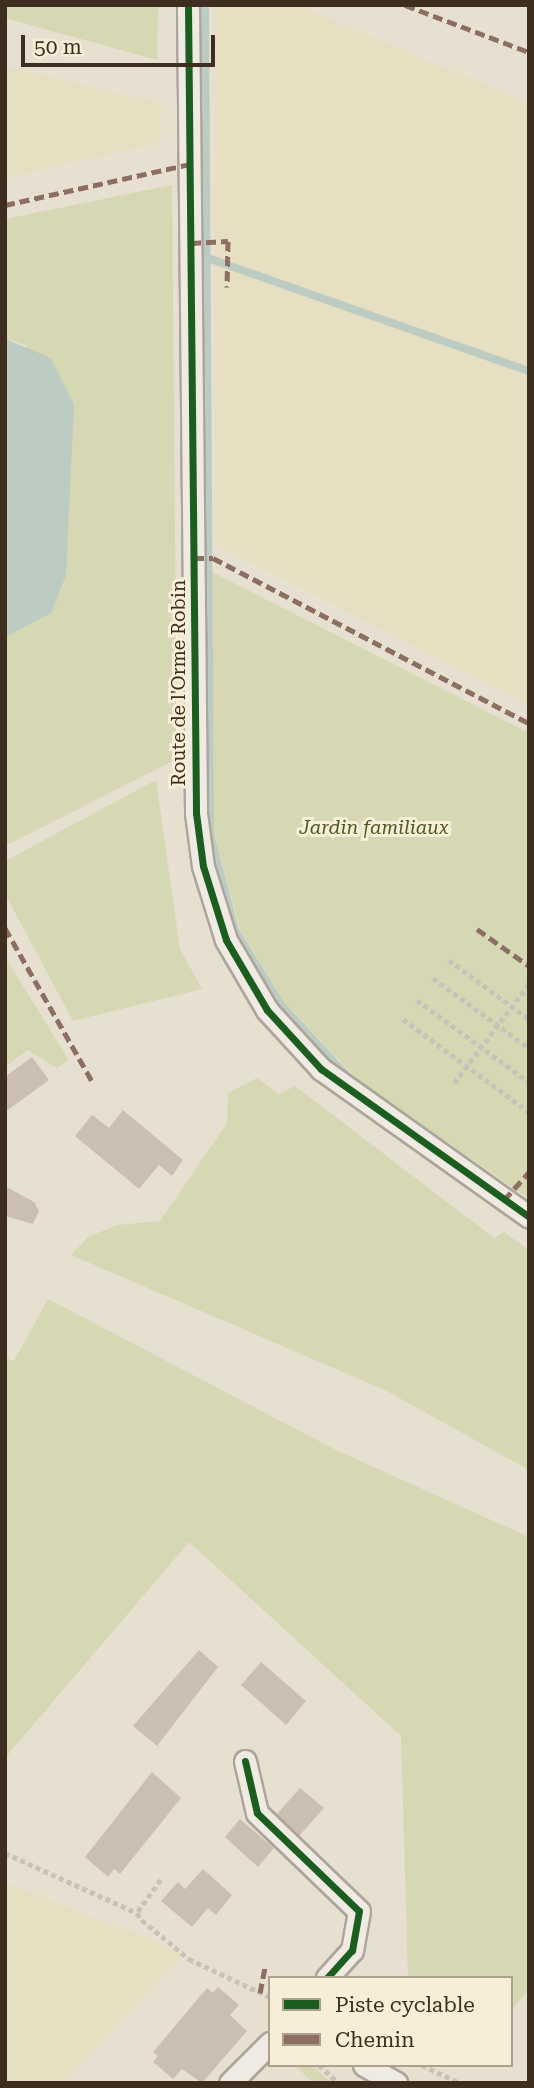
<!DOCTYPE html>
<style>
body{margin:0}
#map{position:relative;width:534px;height:2088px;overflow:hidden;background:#e7e0d1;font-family:"Roboto Serif",serif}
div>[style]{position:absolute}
.farmland>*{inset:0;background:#e6dfc2}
.green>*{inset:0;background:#d6d7b3}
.water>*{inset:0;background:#bcccc2}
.stream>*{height:8px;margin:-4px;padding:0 4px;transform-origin:4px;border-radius:4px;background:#bcccc2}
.building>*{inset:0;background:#cbbfb2}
.path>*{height:4.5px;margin-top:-2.25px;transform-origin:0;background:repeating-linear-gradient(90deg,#c8c2b9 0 5px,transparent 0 8.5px)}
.roads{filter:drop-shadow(2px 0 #ada599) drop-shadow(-2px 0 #ada599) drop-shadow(0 2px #ada599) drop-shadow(0 -2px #ada599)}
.minor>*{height:21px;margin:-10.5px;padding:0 10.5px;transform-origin:10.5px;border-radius:10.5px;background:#efebe3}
.quiet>*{height:5px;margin-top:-2.5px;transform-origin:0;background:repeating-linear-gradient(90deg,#8d6e63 0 10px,transparent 0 15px)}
.cycleway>*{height:7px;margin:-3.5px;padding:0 3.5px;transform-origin:3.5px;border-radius:3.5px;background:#1b5e20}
span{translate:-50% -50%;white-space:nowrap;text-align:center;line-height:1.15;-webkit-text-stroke:6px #f7eed8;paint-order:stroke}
.street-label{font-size:19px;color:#3d2e20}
.park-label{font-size:19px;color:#4d5a26;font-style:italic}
.frame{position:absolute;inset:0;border:7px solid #3d2e20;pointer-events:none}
.legend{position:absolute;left:268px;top:1976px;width:245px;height:91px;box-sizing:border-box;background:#f7eed8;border:2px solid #ada18e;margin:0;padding:9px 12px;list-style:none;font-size:21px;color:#3d2e20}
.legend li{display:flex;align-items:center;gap:14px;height:35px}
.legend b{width:35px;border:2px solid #ada18e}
.scale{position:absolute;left:21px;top:35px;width:194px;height:32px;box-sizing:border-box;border:4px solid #3d2e20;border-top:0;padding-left:9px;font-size:21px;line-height:24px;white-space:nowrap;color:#3d2e20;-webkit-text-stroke:5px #f7eed8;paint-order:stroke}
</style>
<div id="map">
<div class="farmland">
<div style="clip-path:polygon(215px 5px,298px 5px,529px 103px,529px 705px,215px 544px)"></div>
<div style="clip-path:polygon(5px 66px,162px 103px,161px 143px,5px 178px)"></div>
<div style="clip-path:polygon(5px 1882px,186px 1953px,63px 2083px,5px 2083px)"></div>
</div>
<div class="green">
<div style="clip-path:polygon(5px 5px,158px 5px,157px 60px,5px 18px)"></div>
<div style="clip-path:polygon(172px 185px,177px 759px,5px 846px,5px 637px,27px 345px,5px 339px,5px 219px)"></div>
<div style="clip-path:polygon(212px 572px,529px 733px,529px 1199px,357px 1079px,284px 1002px,240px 929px,214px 833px)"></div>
<div style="clip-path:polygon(156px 780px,180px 949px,202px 989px,73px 1021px,5px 894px,5px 861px)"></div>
<div style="clip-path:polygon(5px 957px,69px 1060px,57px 1068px,27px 1050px,5px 1067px)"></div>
<div style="clip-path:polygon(257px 1078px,279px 1094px,295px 1086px,494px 1238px,504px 1232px,529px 1250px,529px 1470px,385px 1390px,71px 1255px,88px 1237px,117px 1225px,160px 1221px,227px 1123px,228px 1093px)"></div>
<div style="clip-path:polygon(48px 1299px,336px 1450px,529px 1537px,529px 1989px,511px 2011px,511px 1978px,408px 1978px,401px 1736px,189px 1542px,5px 1758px,5px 1358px,14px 1361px)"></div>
<div style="clip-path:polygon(312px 2065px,332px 2083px,314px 2083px,297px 2068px)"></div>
</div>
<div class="water">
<div style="clip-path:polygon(5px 339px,51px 358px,74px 404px,66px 575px,51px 613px,5px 637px)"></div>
</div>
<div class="stream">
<div style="left:205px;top:5px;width:829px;rotate:89.65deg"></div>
<div style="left:210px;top:834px;width:99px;rotate:75.4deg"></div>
<div style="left:235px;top:930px;width:88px;rotate:58.5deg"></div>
<div style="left:281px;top:1005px;width:101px;rotate:47deg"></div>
<div style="left:205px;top:257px;width:343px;rotate:19.4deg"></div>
</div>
<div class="building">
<div style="clip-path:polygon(32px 1057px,49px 1080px,5px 1112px,5px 1077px)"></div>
<div style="clip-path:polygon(123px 1110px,183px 1160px,172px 1176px,159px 1165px,139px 1189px,75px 1136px,92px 1115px,109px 1128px)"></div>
<div style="clip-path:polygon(5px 1186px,34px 1202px,39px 1211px,33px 1224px,5px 1216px)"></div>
<div style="clip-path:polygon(199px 1650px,218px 1667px,157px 1746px,133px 1726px)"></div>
<div style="clip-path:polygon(261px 1662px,306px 1701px,286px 1725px,241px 1685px)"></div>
<div style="clip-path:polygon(152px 1772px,181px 1798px,120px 1874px,114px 1869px,108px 1877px,85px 1857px)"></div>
<div style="clip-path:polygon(300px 1788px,324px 1808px,299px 1836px,277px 1814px)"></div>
<div style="clip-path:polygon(240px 1819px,274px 1848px,258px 1867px,225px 1837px)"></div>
<div style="clip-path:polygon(203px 1869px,232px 1895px,216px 1915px,208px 1908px,192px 1927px,161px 1901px,178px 1882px,185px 1889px)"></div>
<div style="clip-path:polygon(218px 1987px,239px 2005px,230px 2015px,247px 2031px,202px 2083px,182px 2069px,173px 2079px,153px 2062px,158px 2056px,153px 2052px,207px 1988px,213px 1993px)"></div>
</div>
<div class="path">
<div style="left:449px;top:960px;width:99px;rotate:36.4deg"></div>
<div style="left:433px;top:978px;width:119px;rotate:36.1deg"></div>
<div style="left:417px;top:1000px;width:139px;rotate:36.2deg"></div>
<div style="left:403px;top:1019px;width:157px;rotate:36.4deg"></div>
<div style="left:454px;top:1083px;width:124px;rotate:-52.9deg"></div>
<div style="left:5px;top:1853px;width:145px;rotate:24.4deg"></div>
<div style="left:161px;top:1880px;width:41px;rotate:126deg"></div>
<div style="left:137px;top:1913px;width:9px;rotate:54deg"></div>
<div style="left:142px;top:1920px;width:61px;rotate:39.7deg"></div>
<div style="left:189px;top:1959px;width:89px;rotate:25.1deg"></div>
<div style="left:319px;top:2065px;width:26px;rotate:43deg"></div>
<div style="left:422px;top:2065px;width:42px;rotate:25.3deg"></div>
</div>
<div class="roads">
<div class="minor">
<div style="left:188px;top:5px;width:808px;rotate:89.43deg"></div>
<div style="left:196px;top:813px;width:53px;rotate:82.5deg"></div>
<div style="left:203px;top:866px;width:77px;rotate:72.7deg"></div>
<div style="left:226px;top:940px;width:81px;rotate:59.6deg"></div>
<div style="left:267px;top:1010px;width:80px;rotate:47.5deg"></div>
<div style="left:321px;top:1069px;width:255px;rotate:35.4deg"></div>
<div style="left:245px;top:1761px;width:53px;rotate:77deg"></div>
<div style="left:257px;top:1813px;width:141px;rotate:43.9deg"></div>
<div style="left:359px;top:1911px;width:40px;rotate:100deg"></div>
<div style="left:352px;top:1950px;width:38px;rotate:132deg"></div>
<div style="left:364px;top:2065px;width:37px;rotate:29deg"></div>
<div style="left:230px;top:2083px;width:57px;rotate:-45deg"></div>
</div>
</div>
<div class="quiet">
<div style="left:405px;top:5px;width:133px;rotate:20.8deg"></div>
<div style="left:5px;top:205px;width:189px;rotate:-12.5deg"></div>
<div style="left:191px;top:243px;width:37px;rotate:-3deg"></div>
<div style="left:228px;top:241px;width:46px;rotate:91.2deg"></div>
<div style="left:194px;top:558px;width:19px"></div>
<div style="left:213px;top:558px;width:356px;rotate:27.6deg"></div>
<div style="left:5px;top:928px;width:176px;rotate:60.4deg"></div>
<div style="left:477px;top:929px;width:64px;rotate:35.4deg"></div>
<div style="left:504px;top:1200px;width:38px;rotate:-48deg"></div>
<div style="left:260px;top:1993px;width:26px;rotate:-79deg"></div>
</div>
<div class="cycleway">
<div style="left:188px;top:5px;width:808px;rotate:89.43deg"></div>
<div style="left:196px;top:813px;width:53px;rotate:82.5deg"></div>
<div style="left:203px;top:866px;width:77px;rotate:72.7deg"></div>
<div style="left:226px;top:940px;width:81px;rotate:59.6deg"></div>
<div style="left:267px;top:1010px;width:80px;rotate:47.5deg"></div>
<div style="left:321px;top:1069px;width:255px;rotate:35.4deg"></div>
<div style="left:245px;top:1761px;width:53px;rotate:77deg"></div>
<div style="left:257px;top:1813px;width:141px;rotate:43.9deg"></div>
<div style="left:359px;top:1911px;width:40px;rotate:100deg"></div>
<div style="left:352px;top:1950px;width:38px;rotate:132deg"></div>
</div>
<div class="street-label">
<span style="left:179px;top:683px;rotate:-90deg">Route de l'Orme Robin</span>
</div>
<div class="park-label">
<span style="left:374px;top:828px">Jardin familiaux</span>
</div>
<div class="frame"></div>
<ul class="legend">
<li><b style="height:9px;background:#1b5e20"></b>Piste cyclable</li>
<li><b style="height:9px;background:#8d6e63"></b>Chemin</li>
</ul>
<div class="scale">50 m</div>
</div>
